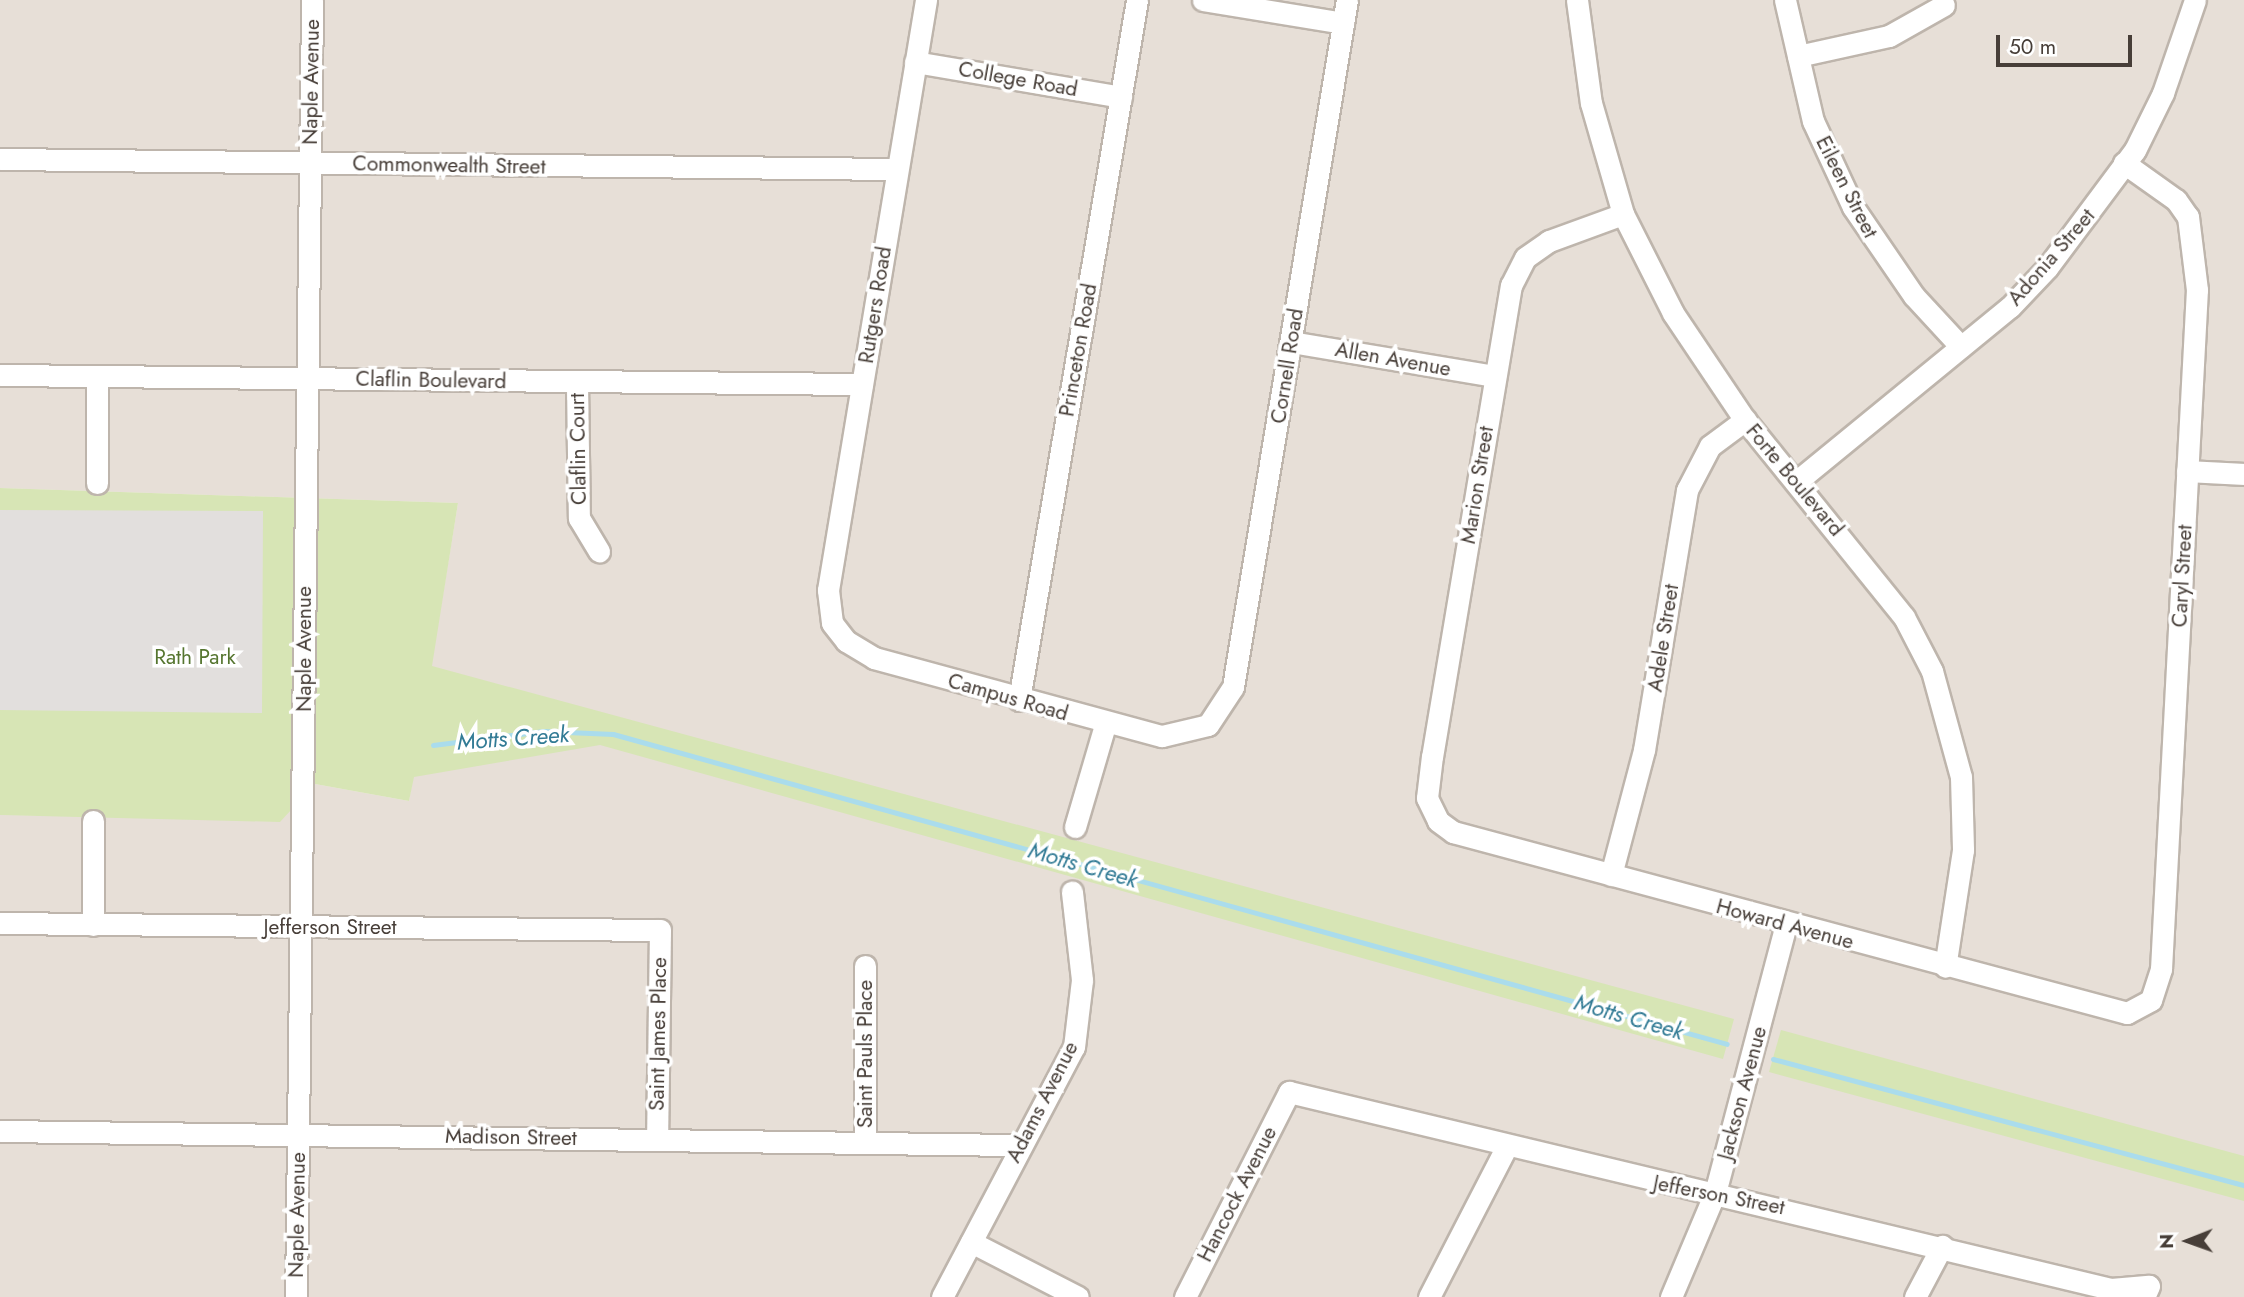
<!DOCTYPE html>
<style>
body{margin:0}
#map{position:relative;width:2244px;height:1297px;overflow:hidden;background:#f3eee9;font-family:Jost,sans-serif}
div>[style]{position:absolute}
.residential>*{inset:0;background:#e7dfd7}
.green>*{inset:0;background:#d7e5b5}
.parking>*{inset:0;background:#e2dfdd}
.stream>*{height:5px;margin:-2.5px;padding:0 2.5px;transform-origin:2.5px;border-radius:2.5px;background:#aadcec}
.roads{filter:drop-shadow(2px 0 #beb5ac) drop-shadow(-2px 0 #beb5ac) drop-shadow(0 2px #beb5ac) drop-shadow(0 -2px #beb5ac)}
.minor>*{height:21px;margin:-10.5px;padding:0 10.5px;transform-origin:10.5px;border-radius:10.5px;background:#fff}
span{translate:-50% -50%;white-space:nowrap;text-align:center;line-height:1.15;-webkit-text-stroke:7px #fff;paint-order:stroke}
.street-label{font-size:21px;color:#473e38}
.park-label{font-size:21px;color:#55752f}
.water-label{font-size:23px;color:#327b95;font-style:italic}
.north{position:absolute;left:2153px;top:1206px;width:70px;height:70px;-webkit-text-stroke:5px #fff;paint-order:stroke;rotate:269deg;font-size:19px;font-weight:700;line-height:28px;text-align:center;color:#473e38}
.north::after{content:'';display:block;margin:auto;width:24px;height:32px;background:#473e38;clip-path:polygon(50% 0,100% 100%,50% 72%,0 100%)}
.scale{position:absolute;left:1996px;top:35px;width:136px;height:32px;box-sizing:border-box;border:4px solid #473e38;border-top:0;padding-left:9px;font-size:21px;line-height:24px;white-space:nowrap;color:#473e38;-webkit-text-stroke:5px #fff;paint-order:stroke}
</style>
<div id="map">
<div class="residential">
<div style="clip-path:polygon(0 0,2244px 0,2244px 1297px,0 1297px,0 815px,108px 816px,315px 784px,409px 801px,458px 503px,0 488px)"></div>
</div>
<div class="green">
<div style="clip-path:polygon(0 488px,458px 503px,432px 666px,1734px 1019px,1723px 1059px,600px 745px,414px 777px,409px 801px,315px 784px,280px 822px,0 815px)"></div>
<div style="clip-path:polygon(1781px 1030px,2244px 1156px,2244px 1201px,1769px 1072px)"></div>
</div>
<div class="parking">
<div style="clip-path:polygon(0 510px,263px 511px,262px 713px,0 710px)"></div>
</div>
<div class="stream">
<div style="left:433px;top:745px;width:112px;rotate:-7.2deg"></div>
<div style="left:544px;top:731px;width:69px;rotate:2.5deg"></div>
<div style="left:613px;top:734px;width:1156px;rotate:15.55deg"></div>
<div style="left:1773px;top:1059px;width:488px;rotate:15deg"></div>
</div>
<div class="roads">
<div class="minor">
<div style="left:926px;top:0;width:598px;rotate:99.43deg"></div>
<div style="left:828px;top:590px;width:33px;rotate:83deg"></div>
<div style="left:832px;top:623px;width:23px;rotate:52deg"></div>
<div style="left:846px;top:641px;width:33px;rotate:31deg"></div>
<div style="left:874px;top:658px;width:298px;rotate:15.2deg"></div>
<div style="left:1162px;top:736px;width:47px;rotate:-13.4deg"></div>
<div style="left:1208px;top:725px;width:45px;rotate:-56.7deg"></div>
<div style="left:1233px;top:687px;width:696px;rotate:-80.58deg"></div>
<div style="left:1203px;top:0;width:142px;rotate:9.3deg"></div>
<div style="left:1577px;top:0;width:104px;rotate:82.3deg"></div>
<div style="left:1591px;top:103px;width:116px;rotate:73.9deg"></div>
<div style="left:1623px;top:214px;width:111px;rotate:63.2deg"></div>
<div style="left:1673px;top:313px;width:129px;rotate:56.1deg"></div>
<div style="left:1745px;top:420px;width:253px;rotate:51.1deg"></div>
<div style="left:1904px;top:617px;width:61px;rotate:62.6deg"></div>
<div style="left:1932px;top:671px;width:110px;rotate:74.7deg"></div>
<div style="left:1961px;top:777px;width:73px;rotate:88.4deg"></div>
<div style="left:1963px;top:850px;width:118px;rotate:98.7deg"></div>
<div style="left:1785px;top:0;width:124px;rotate:77deg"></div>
<div style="left:1813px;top:121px;width:95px;rotate:65.1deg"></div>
<div style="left:1853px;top:207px;width:108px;rotate:55.6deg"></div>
<div style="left:1914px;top:296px;width:69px;rotate:47.3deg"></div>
<div style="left:1798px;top:56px;width:93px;rotate:-12.4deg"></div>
<div style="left:1889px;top:36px;width:63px;rotate:-29.4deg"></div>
<div style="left:915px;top:62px;width:209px;rotate:9.6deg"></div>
<div style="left:0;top:159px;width:897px;rotate:0.64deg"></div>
<div style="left:1623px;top:214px;width:79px;rotate:160deg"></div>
<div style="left:1549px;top:241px;width:29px;rotate:145deg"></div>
<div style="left:1525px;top:258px;width:30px;rotate:117deg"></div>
<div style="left:1511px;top:285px;width:478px;rotate:99.5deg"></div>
<div style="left:1432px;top:756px;width:42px;rotate:96.8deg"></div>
<div style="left:1427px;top:798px;width:25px;rotate:64deg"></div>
<div style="left:1438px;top:821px;width:19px;rotate:36deg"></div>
<div style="left:1453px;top:832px;width:698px;rotate:15.03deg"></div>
<div style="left:2127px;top:1013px;width:27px;rotate:-28deg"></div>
<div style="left:2151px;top:1000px;width:33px;rotate:-72deg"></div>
<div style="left:2161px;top:969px;width:680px;rotate:-86.97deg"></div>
<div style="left:2197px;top:290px;width:74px;rotate:-97deg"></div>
<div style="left:2188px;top:217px;width:21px;rotate:-125deg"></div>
<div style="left:2176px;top:200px;width:64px;rotate:-144.6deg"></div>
<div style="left:1291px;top:342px;width:207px;rotate:9.5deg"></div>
<div style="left:0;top:375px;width:862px;rotate:0.6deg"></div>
<div style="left:577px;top:382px;width:136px;rotate:89.2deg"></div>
<div style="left:579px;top:518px;width:39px;rotate:59deg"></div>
<div style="left:2187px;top:471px;width:57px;rotate:3deg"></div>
<div style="left:1796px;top:482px;width:276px;rotate:-39.3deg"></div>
<div style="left:2010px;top:307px;width:54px;rotate:-46.5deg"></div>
<div style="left:2047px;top:268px;width:147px;rotate:-53.3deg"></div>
<div style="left:2135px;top:150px;width:64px;rotate:-63.8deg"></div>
<div style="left:2163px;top:93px;width:98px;rotate:-71deg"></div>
<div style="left:97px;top:483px;width:107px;rotate:-90deg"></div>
<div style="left:1019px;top:700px;width:710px;rotate:-80.43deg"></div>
<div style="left:93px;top:821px;width:104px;rotate:90deg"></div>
<div style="left:1075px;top:827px;width:106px;rotate:-73.6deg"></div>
<div style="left:1611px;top:875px;width:129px;rotate:-75.2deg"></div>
<div style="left:1644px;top:750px;width:264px;rotate:-80.6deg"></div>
<div style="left:1687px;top:490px;width:50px;rotate:-62.4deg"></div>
<div style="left:1710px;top:446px;width:44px;rotate:-36.6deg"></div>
<div style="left:0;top:923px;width:660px;rotate:0.61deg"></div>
<div style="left:660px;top:930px;width:209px;rotate:90.8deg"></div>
<div style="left:0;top:1131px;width:1021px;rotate:0.79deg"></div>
<div style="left:865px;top:1142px;width:176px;rotate:-90deg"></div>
<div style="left:971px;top:1242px;width:120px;rotate:27.2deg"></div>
<div style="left:296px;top:1297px;width:1297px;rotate:-89.29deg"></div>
<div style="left:942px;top:1297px;width:283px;rotate:-62.2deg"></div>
<div style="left:1074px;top:1047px;width:67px;rotate:-83.2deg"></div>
<div style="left:1082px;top:980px;width:89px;rotate:-96.5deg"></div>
<div style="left:1185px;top:1297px;width:230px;rotate:-63.1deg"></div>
<div style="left:1289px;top:1092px;width:845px;rotate:13.48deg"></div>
<div style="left:2111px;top:1289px;width:38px;rotate:-5deg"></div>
<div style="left:2149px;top:1286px;width:12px;rotate:114deg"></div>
<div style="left:1429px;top:1297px;width:170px;rotate:-62.7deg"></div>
<div style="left:1671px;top:1297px;width:113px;rotate:-67.1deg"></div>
<div style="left:1715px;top:1193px;width:277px;rotate:-75.2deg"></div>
<div style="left:1915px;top:1297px;width:58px;rotate:-62.1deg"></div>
</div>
</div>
<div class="street-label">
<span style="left:1018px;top:79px;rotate:10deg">College Road</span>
<span style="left:311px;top:82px;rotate:-89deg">Naple Avenue</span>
<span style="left:449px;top:165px;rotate:1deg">Commonwealth Street</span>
<span style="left:1847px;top:187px;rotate:63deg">Eileen Street</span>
<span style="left:2051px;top:257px;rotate:-49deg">Adonia Street</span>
<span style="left:875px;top:305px;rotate:-81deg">Rutgers Road</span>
<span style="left:1078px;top:350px;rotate:-80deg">Princeton Road</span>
<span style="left:1393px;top:359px;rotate:10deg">Allen Avenue</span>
<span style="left:1287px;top:366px;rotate:-81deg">Cornell Road</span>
<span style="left:431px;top:380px;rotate:1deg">Claflin Boulevard</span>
<span style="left:578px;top:449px;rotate:-91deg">Claflin Court</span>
<span style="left:1795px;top:480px;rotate:50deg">Forte Boulevard</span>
<span style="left:1477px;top:485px;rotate:-81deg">Marion Street</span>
<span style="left:2182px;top:576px;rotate:-87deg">Caryl Street</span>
<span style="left:1663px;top:638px;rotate:-81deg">Adele Street</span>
<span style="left:304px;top:649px;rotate:-90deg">Naple Avenue</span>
<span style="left:1008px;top:697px;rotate:16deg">Campus Road</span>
<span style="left:1785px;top:924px;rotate:15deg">Howard Avenue</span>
<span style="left:330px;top:927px">Jefferson Street</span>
<span style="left:658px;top:1034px;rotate:-89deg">Saint James Place</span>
<span style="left:865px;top:1054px;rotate:-90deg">Saint Pauls Place</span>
<span style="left:1742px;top:1093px;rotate:-75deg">Jackson Avenue</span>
<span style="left:1042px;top:1102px;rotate:-63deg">Adams Avenue</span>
<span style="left:511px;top:1137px;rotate:1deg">Madison Street</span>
<span style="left:1237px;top:1194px;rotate:-63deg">Hancock Avenue</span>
<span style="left:1719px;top:1195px;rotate:11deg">Jefferson Street</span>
<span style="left:297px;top:1215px;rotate:-89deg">Naple Avenue</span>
</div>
<div class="park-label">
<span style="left:195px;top:657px">Rath Park</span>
</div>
<div class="water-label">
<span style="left:513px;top:738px;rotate:-4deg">Motts Creek</span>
<span style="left:1083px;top:865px;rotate:16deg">Motts Creek</span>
<span style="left:1629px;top:1017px;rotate:16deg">Motts Creek</span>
</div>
<div class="north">N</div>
<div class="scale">50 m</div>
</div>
